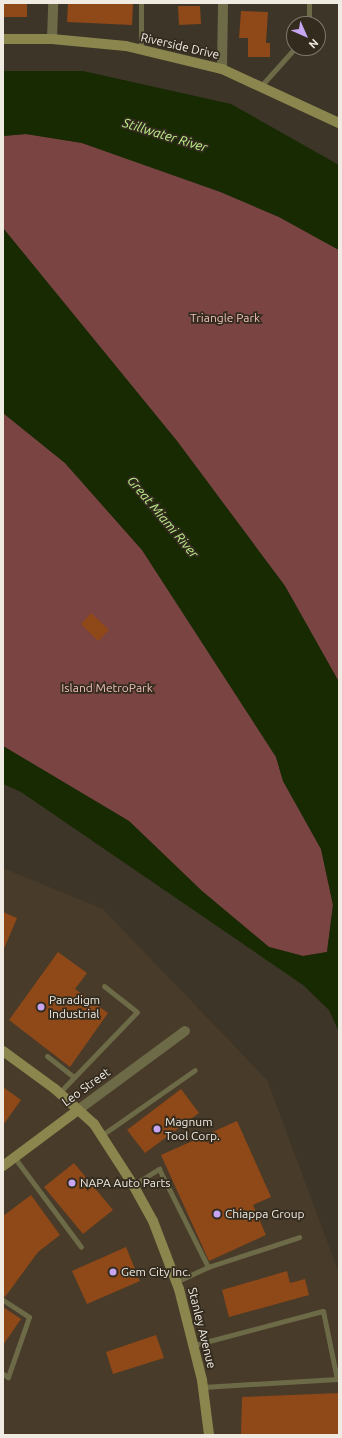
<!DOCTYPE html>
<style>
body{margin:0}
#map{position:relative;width:342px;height:1438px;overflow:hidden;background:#3d3528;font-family:Ubuntu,sans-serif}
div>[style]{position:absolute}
.built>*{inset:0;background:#483b29}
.green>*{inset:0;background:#794441}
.water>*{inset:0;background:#182a02}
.building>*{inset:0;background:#8f4817}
.lane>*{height:5px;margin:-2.5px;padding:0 2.5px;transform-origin:2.5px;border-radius:2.5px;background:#6c6a47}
.street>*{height:10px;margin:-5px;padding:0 5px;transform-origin:5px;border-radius:5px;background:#6c6a47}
.secondary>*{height:10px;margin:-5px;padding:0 5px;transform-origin:5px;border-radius:5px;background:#8b864e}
.dots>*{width:11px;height:11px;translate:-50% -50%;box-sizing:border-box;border:2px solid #332b1e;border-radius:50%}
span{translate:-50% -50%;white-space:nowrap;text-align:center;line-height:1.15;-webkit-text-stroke:3.5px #332b1e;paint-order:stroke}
.street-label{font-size:12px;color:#efeae2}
.park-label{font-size:12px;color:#f2c0bc}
.poi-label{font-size:12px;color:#efeae2}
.left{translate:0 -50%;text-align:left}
.water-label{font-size:13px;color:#bef38c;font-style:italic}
.frame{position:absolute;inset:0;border:4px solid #efeae2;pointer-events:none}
.north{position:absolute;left:286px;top:16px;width:40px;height:40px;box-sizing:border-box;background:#332b1e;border:1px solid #7e776c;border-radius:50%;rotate:135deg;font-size:11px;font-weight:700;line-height:16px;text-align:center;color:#efeae2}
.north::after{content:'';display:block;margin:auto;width:14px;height:18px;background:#c6a6f0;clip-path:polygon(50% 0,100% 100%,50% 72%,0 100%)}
</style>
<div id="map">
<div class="built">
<div style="clip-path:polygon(3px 868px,103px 909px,267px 1080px,339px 1273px,339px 1435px,3px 1435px)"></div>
</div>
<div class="green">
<div style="clip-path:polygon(26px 134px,82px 143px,220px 192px,279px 217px,339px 250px,339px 682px,285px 586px,177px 441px,3px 228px,3px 136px)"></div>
<div style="clip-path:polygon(3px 413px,65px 463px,142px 550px,276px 757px,283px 781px,321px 849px,333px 905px,327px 952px,303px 956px,269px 947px,202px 891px,129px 821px,3px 746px)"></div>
</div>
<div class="water">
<div style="clip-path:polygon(3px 71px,83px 71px,231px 104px,339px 165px,339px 250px,279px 217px,221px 192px,82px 143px,26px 134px,3px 136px)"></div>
<div style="clip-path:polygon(3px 228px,177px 441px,285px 586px,339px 682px,339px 1032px,329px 1010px,303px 985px,21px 792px,3px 784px,3px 746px,129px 821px,202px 891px,269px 947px,303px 956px,327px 952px,333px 905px,321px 849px,283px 781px,276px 757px,142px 550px,65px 463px,3px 413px)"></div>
</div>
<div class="building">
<div style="clip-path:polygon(3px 3px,27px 3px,27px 17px,3px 17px)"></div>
<div style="clip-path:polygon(68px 3px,133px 4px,132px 25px,67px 22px)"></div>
<div style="clip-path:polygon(178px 6px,200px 6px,201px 24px,179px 25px)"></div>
<div style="clip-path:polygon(241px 11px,268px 12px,266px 43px,270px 43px,270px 57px,248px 57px,248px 38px,239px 38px)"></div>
<div style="clip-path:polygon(91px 613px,109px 630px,98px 641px,81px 624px)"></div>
<div style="clip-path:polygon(3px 912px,17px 918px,3px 951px)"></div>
<div style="clip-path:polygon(58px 952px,87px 973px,75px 989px,108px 1013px,70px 1067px,9px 1020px)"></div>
<div style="clip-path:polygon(3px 1087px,21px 1100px,3px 1125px)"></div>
<div style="clip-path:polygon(181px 1089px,199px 1113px,145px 1153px,127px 1130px)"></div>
<div style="clip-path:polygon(237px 1121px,271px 1197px,253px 1205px,266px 1235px,209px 1261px,161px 1155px)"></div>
<div style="clip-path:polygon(74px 1163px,113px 1210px,83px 1234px,44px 1187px)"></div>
<div style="clip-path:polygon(31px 1195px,60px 1235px,38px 1252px,5px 1297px,3px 1296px,3px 1216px)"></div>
<div style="clip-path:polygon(126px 1247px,140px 1281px,87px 1304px,72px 1271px)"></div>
<div style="clip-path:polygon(287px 1271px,290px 1283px,305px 1279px,309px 1295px,229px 1317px,222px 1290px)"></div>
<div style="clip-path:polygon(3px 1307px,21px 1319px,3px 1345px)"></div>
<div style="clip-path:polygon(156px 1335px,164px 1358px,113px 1374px,106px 1352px)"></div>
<div style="clip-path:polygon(339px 1393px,339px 1435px,241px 1435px,242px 1397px)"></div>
</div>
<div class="lane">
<div style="left:309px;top:24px;width:21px;rotate:-90deg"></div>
<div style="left:141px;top:49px;width:46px;rotate:-90deg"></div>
<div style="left:261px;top:86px;width:51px;rotate:-48.2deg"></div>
<div style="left:47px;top:1056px;width:34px;rotate:38deg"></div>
<div style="left:59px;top:1093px;width:112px;rotate:-46.1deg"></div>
<div style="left:137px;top:1012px;width:42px;rotate:-141.8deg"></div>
<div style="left:102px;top:1135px;width:113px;rotate:-35deg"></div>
<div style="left:14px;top:1157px;width:112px;rotate:53.3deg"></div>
<div style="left:133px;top:1185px;width:31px;rotate:-32deg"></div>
<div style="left:159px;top:1169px;width:110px;rotate:63.4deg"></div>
<div style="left:208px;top:1267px;width:35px;rotate:155deg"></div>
<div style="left:208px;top:1267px;width:96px;rotate:-18.2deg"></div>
<div style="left:3px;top:1300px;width:31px;rotate:33deg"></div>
<div style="left:29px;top:1317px;width:64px;rotate:109.3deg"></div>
<div style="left:8px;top:1377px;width:6px;rotate:-149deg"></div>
<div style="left:194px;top:1345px;width:133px;rotate:-14.8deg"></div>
<div style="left:323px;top:1311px;width:69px;rotate:78.4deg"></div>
<div style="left:337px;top:1379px;width:134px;rotate:176.6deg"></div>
</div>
<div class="street">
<div style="left:52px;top:39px;width:36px;rotate:-88deg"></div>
<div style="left:222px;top:69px;width:66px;rotate:-89.1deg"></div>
<div style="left:78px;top:1110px;width:133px;rotate:-36.4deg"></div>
</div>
<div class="secondary">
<div style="left:3px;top:39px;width:49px"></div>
<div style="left:52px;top:39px;width:74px;rotate:5.4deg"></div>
<div style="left:126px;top:46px;width:99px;rotate:13.5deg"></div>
<div style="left:222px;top:69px;width:129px;rotate:24.8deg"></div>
<div style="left:3px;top:1051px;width:64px;rotate:36.2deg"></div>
<div style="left:55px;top:1089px;width:52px;rotate:41.9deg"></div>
<div style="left:94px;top:1124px;width:70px;rotate:57.2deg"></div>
<div style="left:132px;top:1183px;width:43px;rotate:61.1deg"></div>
<div style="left:153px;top:1221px;width:73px;rotate:69.1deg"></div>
<div style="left:179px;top:1289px;width:94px;rotate:75.8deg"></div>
<div style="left:202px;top:1380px;width:55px;rotate:82.7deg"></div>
<div style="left:3px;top:1166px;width:94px;rotate:-36.7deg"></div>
</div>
<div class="dots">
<div style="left:41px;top:1007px;background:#c6a6f0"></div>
<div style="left:157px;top:1129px;background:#c6a6f0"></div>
<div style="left:72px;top:1183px;background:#c6a6f0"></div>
<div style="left:217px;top:1214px;background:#c6a6f0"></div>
<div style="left:113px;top:1272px;background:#c6a6f0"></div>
</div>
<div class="street-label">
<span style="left:180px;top:46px;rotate:13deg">Riverside Drive</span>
<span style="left:86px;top:1087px;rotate:-36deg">Leo Street</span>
<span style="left:202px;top:1328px;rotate:76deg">Stanley Avenue</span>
</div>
<div class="park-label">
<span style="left:225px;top:318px">Triangle Park</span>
<span style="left:107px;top:688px">Island MetroPark</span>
</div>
<div class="poi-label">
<span class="left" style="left:49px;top:1007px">Paradigm<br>Industrial</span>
<span class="left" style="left:165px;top:1129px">Magnum<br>Tool Corp.</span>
<span class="left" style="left:80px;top:1183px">NAPA Auto Parts</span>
<span class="left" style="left:225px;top:1214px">Chiappa Group</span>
<span class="left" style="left:121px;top:1272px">Gem City Inc.</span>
</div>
<div class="water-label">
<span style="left:165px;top:135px;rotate:17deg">Stillwater River</span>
<span style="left:163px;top:517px;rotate:50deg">Great Miami River</span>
</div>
<div class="frame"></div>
<div class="north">N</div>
</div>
